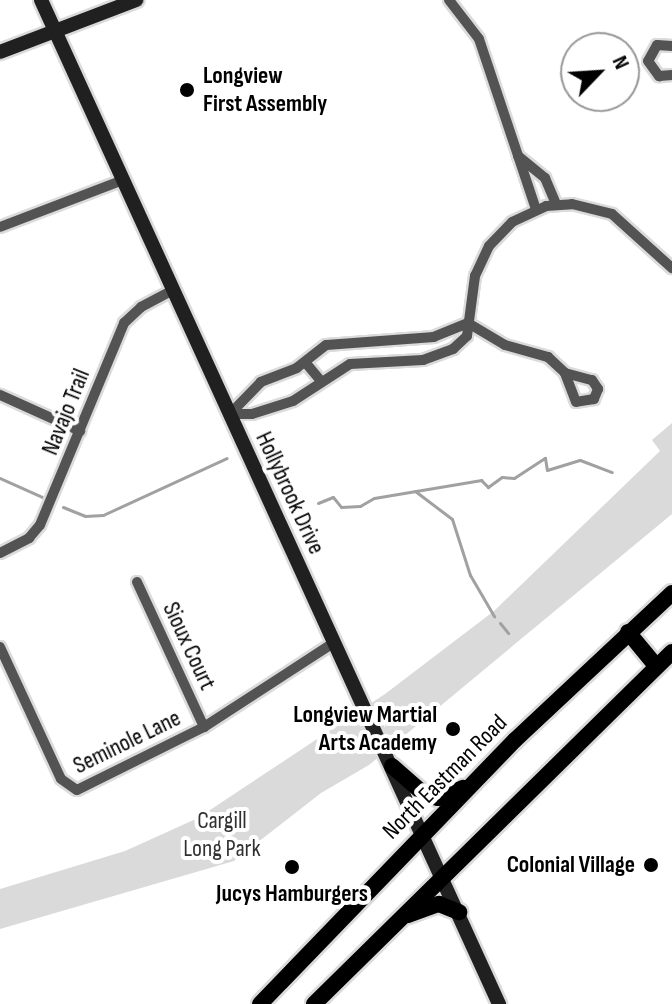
<!DOCTYPE html>
<style>
body{margin:0}
#map{position:relative;width:672px;height:1004px;overflow:hidden;background:#fff;font-family:"Sofia Sans Condensed",sans-serif}
div>[style]{position:absolute}
.green>*{inset:0;background:#dadada}
.stream>*{height:3px;margin:-1.5px;padding:0 1.5px;transform-origin:1.5px;border-radius:1.5px;background:#a1a1a1}
.roads{filter:drop-shadow(2px 0 #dbdbdb) drop-shadow(-2px 0 #dbdbdb) drop-shadow(0 2px #dbdbdb) drop-shadow(0 -2px #dbdbdb)}
.street>*{height:10px;margin:-5px;padding:0 5px;transform-origin:5px;border-radius:5px;background:#535353}
.secondary>*{height:14px;margin:-7px;padding:0 7px;transform-origin:7px;border-radius:7px;background:#202020}
.primary>*{height:16px;margin:-8px;padding:0 8px;transform-origin:8px;border-radius:8px;background:#000}
.dots>*{width:22px;height:22px;translate:-50% -50%;box-sizing:border-box;border:4px solid #fff;border-radius:50%}
span{translate:-50% -50%;white-space:nowrap;text-align:center;line-height:1.15;-webkit-text-stroke:8px #fff;paint-order:stroke}
.poi-label{font-size:24px;color:#000;font-weight:700}
.left{translate:0 -50%;text-align:left}
.right{translate:-100% -50%;text-align:right}
.street-label{font-size:24px;color:#000}
.park-label{font-size:24px;color:#313131}
.north{position:absolute;left:560px;top:32px;width:80px;height:80px;box-sizing:border-box;background:#fff;border:2px solid #999;border-radius:50%;rotate:65deg;font-size:22px;font-weight:700;line-height:32px;text-align:center;color:#000}
.north::after{content:'';display:block;margin:auto;width:28px;height:36px;background:#000;clip-path:polygon(50% 0,100% 100%,50% 72%,0 100%)}
</style>
<div id="map">
<div class="green">
<div style="clip-path:polygon(672px 423px,672px 514px,369px 765px,321px 793px,234px 861px,0 929px,0 889px,125px 851px,198px 818px,385px 694px,494px 611px,660px 451px,652px 440px)"></div>
</div>
<div class="stream">
<div style="left:0;top:478px;width:46px;rotate:24.3deg"></div>
<div style="left:415px;top:491px;width:46px;rotate:37.1deg"></div>
<div style="left:452px;top:519px;width:59px;rotate:72.2deg"></div>
<div style="left:470px;top:575px;width:48px;rotate:59.7deg"></div>
<div style="left:318px;top:503px;width:16px;rotate:-22deg"></div>
<div style="left:333px;top:497px;width:13px;rotate:51deg"></div>
<div style="left:341px;top:507px;width:19px;rotate:-3deg"></div>
<div style="left:360px;top:506px;width:16px;rotate:-30deg"></div>
<div style="left:374px;top:498px;width:109px;rotate:-9.5deg"></div>
<div style="left:481px;top:480px;width:10px;rotate:45deg"></div>
<div style="left:488px;top:487px;width:17px;rotate:-36deg"></div>
<div style="left:502px;top:477px;width:12px;rotate:5deg"></div>
<div style="left:514px;top:478px;width:37px;rotate:-33deg"></div>
<div style="left:545px;top:458px;width:12px;rotate:81deg"></div>
<div style="left:547px;top:470px;width:34px;rotate:-17deg"></div>
<div style="left:580px;top:460px;width:34px;rotate:21deg"></div>
<div style="left:63px;top:507px;width:24px;rotate:22deg"></div>
<div style="left:85px;top:516px;width:18px;rotate:-3deg"></div>
<div style="left:103px;top:515px;width:136px;rotate:-24.7deg"></div>
<div style="left:500px;top:623px;width:13px;rotate:51deg"></div>
</div>
<div class="roads">
<div class="street">
<div style="left:449px;top:0;width:49px;rotate:52.4deg"></div>
<div style="left:479px;top:39px;width:179px;rotate:71.5deg"></div>
<div style="left:672px;top:46px;width:15px;rotate:-176deg"></div>
<div style="left:657px;top:45px;width:18px;rotate:119deg"></div>
<div style="left:648px;top:61px;width:19px;rotate:54deg"></div>
<div style="left:659px;top:76px;width:13px;rotate:-4deg"></div>
<div style="left:518px;top:156px;width:35px;rotate:39deg"></div>
<div style="left:545px;top:178px;width:28px;rotate:67deg"></div>
<div style="left:0;top:227px;width:132px;rotate:-20.9deg"></div>
<div style="left:468px;top:323px;width:37px;rotate:158deg"></div>
<div style="left:434px;top:337px;width:108px;rotate:175.8deg"></div>
<div style="left:326px;top:345px;width:37px;rotate:142deg"></div>
<div style="left:297px;top:368px;width:39px;rotate:159deg"></div>
<div style="left:261px;top:382px;width:45px;rotate:134.1deg"></div>
<div style="left:230px;top:414px;width:22px"></div>
<div style="left:252px;top:414px;width:43px;rotate:-17.6deg"></div>
<div style="left:293px;top:401px;width:68px;rotate:-33deg"></div>
<div style="left:350px;top:364px;width:73px;rotate:-3.1deg"></div>
<div style="left:423px;top:360px;width:32px;rotate:-20deg"></div>
<div style="left:453px;top:349px;width:19px;rotate:-43deg"></div>
<div style="left:467px;top:336px;width:61px;rotate:-82.4deg"></div>
<div style="left:475px;top:276px;width:33px;rotate:-65deg"></div>
<div style="left:489px;top:246px;width:33px;rotate:-46deg"></div>
<div style="left:512px;top:222px;width:38px;rotate:-25deg"></div>
<div style="left:546px;top:206px;width:26px;rotate:-4deg"></div>
<div style="left:572px;top:204px;width:41px;rotate:14deg"></div>
<div style="left:612px;top:214px;width:81px;rotate:42deg"></div>
<div style="left:468px;top:323px;width:43px;rotate:30.7deg"></div>
<div style="left:505px;top:345px;width:45px;rotate:15.6deg"></div>
<div style="left:548px;top:357px;width:23px;rotate:43deg"></div>
<div style="left:305px;top:362px;width:23px;rotate:50deg"></div>
<div style="left:565px;top:373px;width:28px;rotate:15deg"></div>
<div style="left:592px;top:380px;width:11px;rotate:56deg"></div>
<div style="left:598px;top:389px;width:11px;rotate:112deg"></div>
<div style="left:594px;top:399px;width:18px;rotate:171deg"></div>
<div style="left:576px;top:402px;width:31px;rotate:-111deg"></div>
<div style="left:0;top:395px;width:88px;rotate:24.2deg"></div>
<div style="left:0;top:553px;width:33px;rotate:-27deg"></div>
<div style="left:29px;top:538px;width:17px;rotate:-50deg"></div>
<div style="left:40px;top:525px;width:219px;rotate:-67.4deg"></div>
<div style="left:124px;top:323px;width:23px;rotate:-43deg"></div>
<div style="left:141px;top:307px;width:36px;rotate:-28deg"></div>
<div style="left:137px;top:582px;width:160px;rotate:65.2deg"></div>
<div style="left:0;top:647px;width:145px;rotate:65.2deg"></div>
<div style="left:61px;top:779px;width:19px;rotate:35deg"></div>
<div style="left:77px;top:790px;width:142px;rotate:-26.4deg"></div>
<div style="left:204px;top:727px;width:156px;rotate:-33deg"></div>
</div>
<div class="secondary">
<div style="left:41px;top:0;width:1104px;rotate:65.48deg"></div>
<div style="left:0;top:52px;width:146px;rotate:-20.9deg"></div>
</div>
<div class="primary">
<div style="left:628px;top:632px;width:44px;rotate:50.5deg"></div>
<div style="left:392px;top:766px;width:44px;rotate:41.3deg"></div>
<div style="left:425px;top:795px;width:13px;rotate:13deg"></div>
<div style="left:438px;top:798px;width:27px;rotate:-22deg"></div>
<div style="left:408px;top:915px;width:33px;rotate:-20deg"></div>
<div style="left:439px;top:904px;width:22px;rotate:22deg"></div>
<div style="left:260px;top:1004px;width:367px;rotate:-46deg"></div>
<div style="left:515px;top:740px;width:215px;rotate:-43.1deg"></div>
<div style="left:314px;top:1004px;width:502px;rotate:-44.52deg"></div>
</div>
</div>
<div class="dots">
<div style="left:187px;top:90px;background:#000"></div>
<div style="left:453px;top:729px;background:#000"></div>
<div style="left:651px;top:865px;background:#000"></div>
<div style="left:292px;top:867px;background:#000"></div>
</div>
<div class="poi-label">
<span class="left" style="left:203px;top:90px">Longview<br>First Assembly</span>
<span class="right" style="left:437px;top:729px">Longview Martial<br>Arts Academy</span>
<span class="right" style="left:635px;top:865px">Colonial Village</span>
<span style="left:292px;top:894px">Jucys Hamburgers</span>
</div>
<div class="street-label">
<span style="left:66px;top:412px;rotate:-68deg">Navajo Trail</span>
<span style="left:290px;top:493px;rotate:65deg">Hollybrook Drive</span>
<span style="left:189px;top:646px;rotate:65deg">Sioux Court</span>
<span style="left:127px;top:742px;rotate:-26deg">Seminole Lane</span>
<span style="left:445px;top:777px;rotate:-45deg">North Eastman Road</span>
</div>
<div class="park-label">
<span style="left:222px;top:835px">Cargill<br>Long Park</span>
</div>
<div class="north">N</div>
</div>
